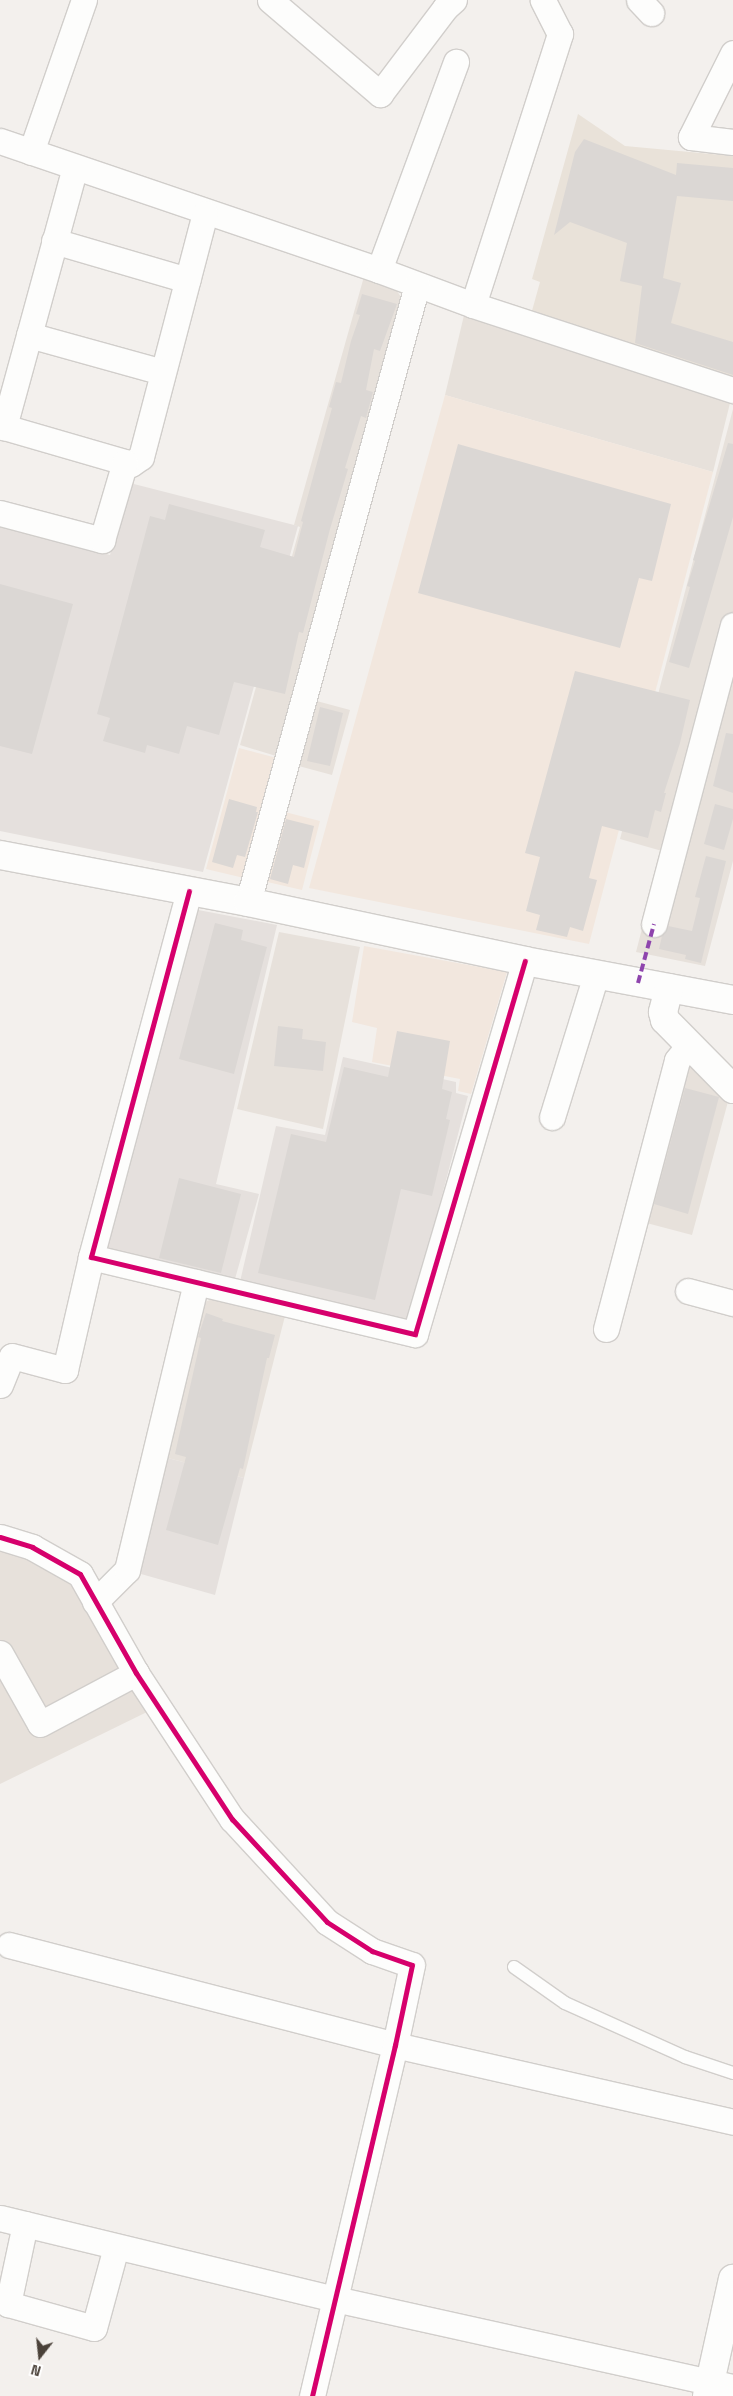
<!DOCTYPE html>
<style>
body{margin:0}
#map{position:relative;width:733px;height:2396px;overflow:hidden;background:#f3f0ed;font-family:"Space Grotesk",sans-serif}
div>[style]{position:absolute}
.residential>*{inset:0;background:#e7e1db}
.commercial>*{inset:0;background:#f2e7de}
.industrial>*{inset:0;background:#e5e0dd}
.education>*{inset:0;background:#e9e2d9}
.building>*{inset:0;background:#dbd7d4}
.roads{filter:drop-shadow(1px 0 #d1cecb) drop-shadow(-1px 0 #d1cecb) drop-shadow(0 1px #d1cecb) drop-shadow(0 -1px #d1cecb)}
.service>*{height:12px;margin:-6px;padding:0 6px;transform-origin:6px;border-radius:6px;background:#fdfdfc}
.minor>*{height:25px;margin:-12.5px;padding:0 12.5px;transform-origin:12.5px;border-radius:12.5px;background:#fdfdfc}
.tertiary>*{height:28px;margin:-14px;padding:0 14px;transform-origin:14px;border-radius:14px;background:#fdfdfc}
.quiet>*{height:4px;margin-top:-2px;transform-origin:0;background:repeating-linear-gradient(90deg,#8e44ad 0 8px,transparent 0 12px)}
.cycleway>*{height:5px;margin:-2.5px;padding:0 2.5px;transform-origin:2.5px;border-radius:2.5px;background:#d6006c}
span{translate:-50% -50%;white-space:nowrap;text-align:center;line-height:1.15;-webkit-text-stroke:4px #fff;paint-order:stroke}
.north{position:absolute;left:15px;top:2331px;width:50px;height:50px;-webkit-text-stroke:4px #fff;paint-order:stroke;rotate:196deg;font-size:14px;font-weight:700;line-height:20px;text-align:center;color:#4a4139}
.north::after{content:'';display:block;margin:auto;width:18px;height:22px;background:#4a4139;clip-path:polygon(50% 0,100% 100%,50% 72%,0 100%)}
</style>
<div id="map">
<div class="residential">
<div style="clip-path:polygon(365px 273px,391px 282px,403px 300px,276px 756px,240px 745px,300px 527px,294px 525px)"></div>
<div style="clip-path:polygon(465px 311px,731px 399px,713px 472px,445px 395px)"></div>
<div style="clip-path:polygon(733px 409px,733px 861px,705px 966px,636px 952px,662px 851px,620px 839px)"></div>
<div style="clip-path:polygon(313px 700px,350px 710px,332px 775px,295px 765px)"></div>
<div style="clip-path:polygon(279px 932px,360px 947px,323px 1129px,237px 1109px)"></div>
<div style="clip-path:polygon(685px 1054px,729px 1098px,692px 1235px,639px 1221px)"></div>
<div style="clip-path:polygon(213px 1299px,285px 1316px,244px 1478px,164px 1457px,201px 1303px)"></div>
<div style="clip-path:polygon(0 1544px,72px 1576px,147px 1712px,0 1784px)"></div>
</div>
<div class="commercial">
<div style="clip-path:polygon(445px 395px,713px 472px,589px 944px,309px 888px)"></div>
<div style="clip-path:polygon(239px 748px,277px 758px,244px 878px,206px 869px)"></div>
<div style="clip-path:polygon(281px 811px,320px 821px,302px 890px,263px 881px)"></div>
<div style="clip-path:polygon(364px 946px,507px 972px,471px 1094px,458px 1091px,460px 1079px,372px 1062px,377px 1028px,352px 1022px)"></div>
</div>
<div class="industrial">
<div style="clip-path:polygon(130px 483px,298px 526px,203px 872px,0 831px,0 525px,110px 555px)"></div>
<div style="clip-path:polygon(193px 909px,277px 925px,216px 1184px,259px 1194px,233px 1286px,104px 1249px)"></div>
<div style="clip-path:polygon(343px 1057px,456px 1082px,456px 1093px,468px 1096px,410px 1318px,396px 1323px,239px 1286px,276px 1126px,325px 1135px)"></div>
<div style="clip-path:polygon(164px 1457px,244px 1478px,215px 1595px,134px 1572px)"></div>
</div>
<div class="education">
<div style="clip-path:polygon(578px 114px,625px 146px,733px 156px,733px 386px,530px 318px,540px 282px,532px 279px)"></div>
</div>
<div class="building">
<div style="clip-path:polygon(584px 139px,676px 175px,677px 163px,733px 168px,733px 201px,677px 196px,663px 278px,681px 283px,671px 323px,733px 342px,733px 375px,635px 343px,642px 286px,620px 281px,627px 243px,570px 222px,554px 235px,575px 152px)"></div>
<div style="clip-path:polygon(362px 294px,397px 304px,380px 351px,374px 349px,366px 390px,373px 392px,366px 418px,361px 416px,345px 468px,348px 469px,330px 529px,303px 633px,299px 632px,285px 694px,234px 682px,219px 735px,187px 726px,179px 754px,147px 745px,145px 753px,103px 741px,110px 718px,97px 714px,150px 516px,165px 520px,169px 504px,265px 530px,260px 547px,294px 557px,303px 522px,301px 521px,332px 408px,329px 407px,336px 382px,341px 383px,351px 341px,360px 315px,356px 314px)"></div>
<div style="clip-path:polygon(728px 443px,733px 444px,733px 517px,689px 668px,669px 662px,690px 587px,687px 586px,695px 561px,693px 560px)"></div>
<div style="clip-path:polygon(458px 444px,671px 504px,652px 581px,639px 578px,620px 648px,418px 593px)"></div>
<div style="clip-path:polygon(0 584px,73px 604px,32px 754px,0 746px)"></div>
<div style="clip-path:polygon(575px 671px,690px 700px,680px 743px,664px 793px,666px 793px,661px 812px,655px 810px,648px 838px,602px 826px,589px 878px,597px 880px,583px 931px,570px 927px,567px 937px,536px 930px,540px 915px,526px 911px,540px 857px,525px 853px)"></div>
<div style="clip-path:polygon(320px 707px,343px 713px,330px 766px,307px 761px)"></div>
<div style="clip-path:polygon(726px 733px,733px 734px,733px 793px,713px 786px)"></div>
<div style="clip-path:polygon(229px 799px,257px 807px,256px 812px,258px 812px,245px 857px,237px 855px,233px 868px,212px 862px)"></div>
<div style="clip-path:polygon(715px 804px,733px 809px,733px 819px,724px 850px,704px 844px)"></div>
<div style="clip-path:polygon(286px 819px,314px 826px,304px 868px,293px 865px,288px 884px,270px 879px)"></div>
<div style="clip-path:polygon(706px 856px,726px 861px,701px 963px,685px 959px,686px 955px,659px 949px,662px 936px,668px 926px,692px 931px,700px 898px,695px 897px)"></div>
<div style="clip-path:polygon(215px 923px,243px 930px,241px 940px,267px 947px,234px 1074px,179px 1059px)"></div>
<div style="clip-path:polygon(278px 1026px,303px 1029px,302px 1039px,326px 1042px,323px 1071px,274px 1066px)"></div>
<div style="clip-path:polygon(397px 1031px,450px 1041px,442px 1089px,452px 1092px,446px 1119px,450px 1120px,432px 1196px,401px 1189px,375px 1300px,258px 1273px,291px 1134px,326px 1142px,344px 1067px,388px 1077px)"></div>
<div style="clip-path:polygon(685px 1088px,719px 1097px,688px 1214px,654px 1204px)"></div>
<div style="clip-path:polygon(179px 1178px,241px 1194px,221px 1273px,159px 1258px)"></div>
<div style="clip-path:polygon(206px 1313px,223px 1319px,222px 1321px,275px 1335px,269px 1358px,267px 1358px,243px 1469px,240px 1468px,218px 1545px,166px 1530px,186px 1457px,175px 1454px,201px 1338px,198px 1337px)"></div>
</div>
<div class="roads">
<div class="service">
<div style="left:514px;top:1967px;width:62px;rotate:35.2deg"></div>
<div style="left:565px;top:2003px;width:132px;rotate:24.2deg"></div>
<div style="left:685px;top:2057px;width:51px;rotate:18.4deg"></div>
</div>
<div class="minor">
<div style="left:270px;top:0;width:145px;rotate:40.5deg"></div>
<div style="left:380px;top:94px;width:108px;rotate:-52.9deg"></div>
<div style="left:445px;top:8px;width:12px;rotate:-42deg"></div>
<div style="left:639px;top:0;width:18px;rotate:47deg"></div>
<div style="left:733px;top:53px;width:94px;rotate:116.6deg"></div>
<div style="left:691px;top:137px;width:42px;rotate:6.8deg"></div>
<div style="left:0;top:141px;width:400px;rotate:18.8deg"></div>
<div style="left:379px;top:270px;width:100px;rotate:20.4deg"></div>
<div style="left:473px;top:305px;width:274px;rotate:18.1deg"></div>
<div style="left:31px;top:152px;width:161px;rotate:-70.8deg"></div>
<div style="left:75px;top:167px;width:270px;rotate:105.3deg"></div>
<div style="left:4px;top:427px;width:132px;rotate:16.2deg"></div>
<div style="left:131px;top:464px;width:12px;rotate:-35deg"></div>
<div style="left:141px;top:457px;width:252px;rotate:-75.3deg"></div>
<div style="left:54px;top:241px;width:139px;rotate:16.3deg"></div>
<div style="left:379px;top:270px;width:222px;rotate:-69.7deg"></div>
<div style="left:473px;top:305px;width:285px;rotate:-72.2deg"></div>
<div style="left:560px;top:34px;width:38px;rotate:-117deg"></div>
<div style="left:29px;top:335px;width:138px;rotate:15.5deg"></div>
<div style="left:0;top:513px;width:106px;rotate:14.8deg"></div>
<div style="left:102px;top:540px;width:81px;rotate:-73.6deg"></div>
<div style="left:189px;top:891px;width:379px;rotate:105deg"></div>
<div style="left:91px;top:1257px;width:333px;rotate:13.4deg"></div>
<div style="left:415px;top:1334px;width:389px;rotate:-73.6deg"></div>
<div style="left:248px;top:902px;width:640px;rotate:-74.68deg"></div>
<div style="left:654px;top:924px;width:309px;rotate:-75.2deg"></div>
<div style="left:552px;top:1117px;width:149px;rotate:-72.8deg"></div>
<div style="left:688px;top:1291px;width:47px;rotate:14.9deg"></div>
<div style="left:606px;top:1329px;width:278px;rotate:-75.2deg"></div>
<div style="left:677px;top:1060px;width:19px;rotate:-51deg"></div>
<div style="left:0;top:1385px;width:31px;rotate:-68deg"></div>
<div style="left:12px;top:1356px;width:55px;rotate:14.8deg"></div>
<div style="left:65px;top:1370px;width:116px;rotate:-77deg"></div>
<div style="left:0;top:1537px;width:34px;rotate:17deg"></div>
<div style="left:32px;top:1547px;width:55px;rotate:29.4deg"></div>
<div style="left:80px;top:1574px;width:114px;rotate:60.5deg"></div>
<div style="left:136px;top:1673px;width:175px;rotate:56.7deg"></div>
<div style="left:232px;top:1819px;width:140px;rotate:47.3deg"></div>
<div style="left:327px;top:1922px;width:54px;rotate:32.8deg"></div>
<div style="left:372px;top:1951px;width:42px;rotate:19.3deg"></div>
<div style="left:412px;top:1965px;width:82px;rotate:102deg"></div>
<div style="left:395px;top:2045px;width:361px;rotate:103.3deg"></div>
<div style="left:95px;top:1602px;width:45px;rotate:-45deg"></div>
<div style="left:127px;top:1570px;width:296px;rotate:-76.5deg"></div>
<div style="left:0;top:1653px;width:81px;rotate:60.6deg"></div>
<div style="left:40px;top:1724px;width:109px;rotate:-28deg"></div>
<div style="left:9px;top:1945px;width:399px;rotate:14.5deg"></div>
<div style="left:395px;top:2045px;width:347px;rotate:12.8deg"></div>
<div style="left:0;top:2218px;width:345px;rotate:13.6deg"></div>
<div style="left:335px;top:2299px;width:408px;rotate:12.5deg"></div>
<div style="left:25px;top:2224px;width:82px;rotate:102deg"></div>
<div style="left:8px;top:2304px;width:89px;rotate:15.6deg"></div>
<div style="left:94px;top:2328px;width:84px;rotate:-74.8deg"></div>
</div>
<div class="tertiary">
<div style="left:0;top:855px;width:252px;rotate:10.7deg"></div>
<div style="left:248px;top:902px;width:283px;rotate:12deg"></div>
<div style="left:525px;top:961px;width:212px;rotate:10.6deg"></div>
<div style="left:669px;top:988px;width:25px;rotate:104deg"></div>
<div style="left:663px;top:1012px;width:8px;rotate:76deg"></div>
<div style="left:665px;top:1020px;width:97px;rotate:45.4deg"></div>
<div style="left:707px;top:2396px;width:120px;rotate:-77.5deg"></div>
</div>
</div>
<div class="quiet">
<div style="left:638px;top:983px;width:61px;rotate:-74.8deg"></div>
</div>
<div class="cycleway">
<div style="left:189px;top:891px;width:379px;rotate:105deg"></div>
<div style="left:91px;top:1257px;width:333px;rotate:13.4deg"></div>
<div style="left:415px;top:1334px;width:389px;rotate:-73.6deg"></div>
<div style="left:0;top:1537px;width:34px;rotate:17deg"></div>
<div style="left:32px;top:1547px;width:55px;rotate:29.4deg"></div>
<div style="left:80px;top:1574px;width:114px;rotate:60.5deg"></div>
<div style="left:136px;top:1673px;width:175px;rotate:56.7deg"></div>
<div style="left:232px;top:1819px;width:140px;rotate:47.3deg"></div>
<div style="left:327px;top:1922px;width:54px;rotate:32.8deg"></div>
<div style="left:372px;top:1951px;width:42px;rotate:19.3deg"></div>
<div style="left:412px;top:1965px;width:82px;rotate:102deg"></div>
<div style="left:395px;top:2045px;width:361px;rotate:103.3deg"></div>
</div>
<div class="north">N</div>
</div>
